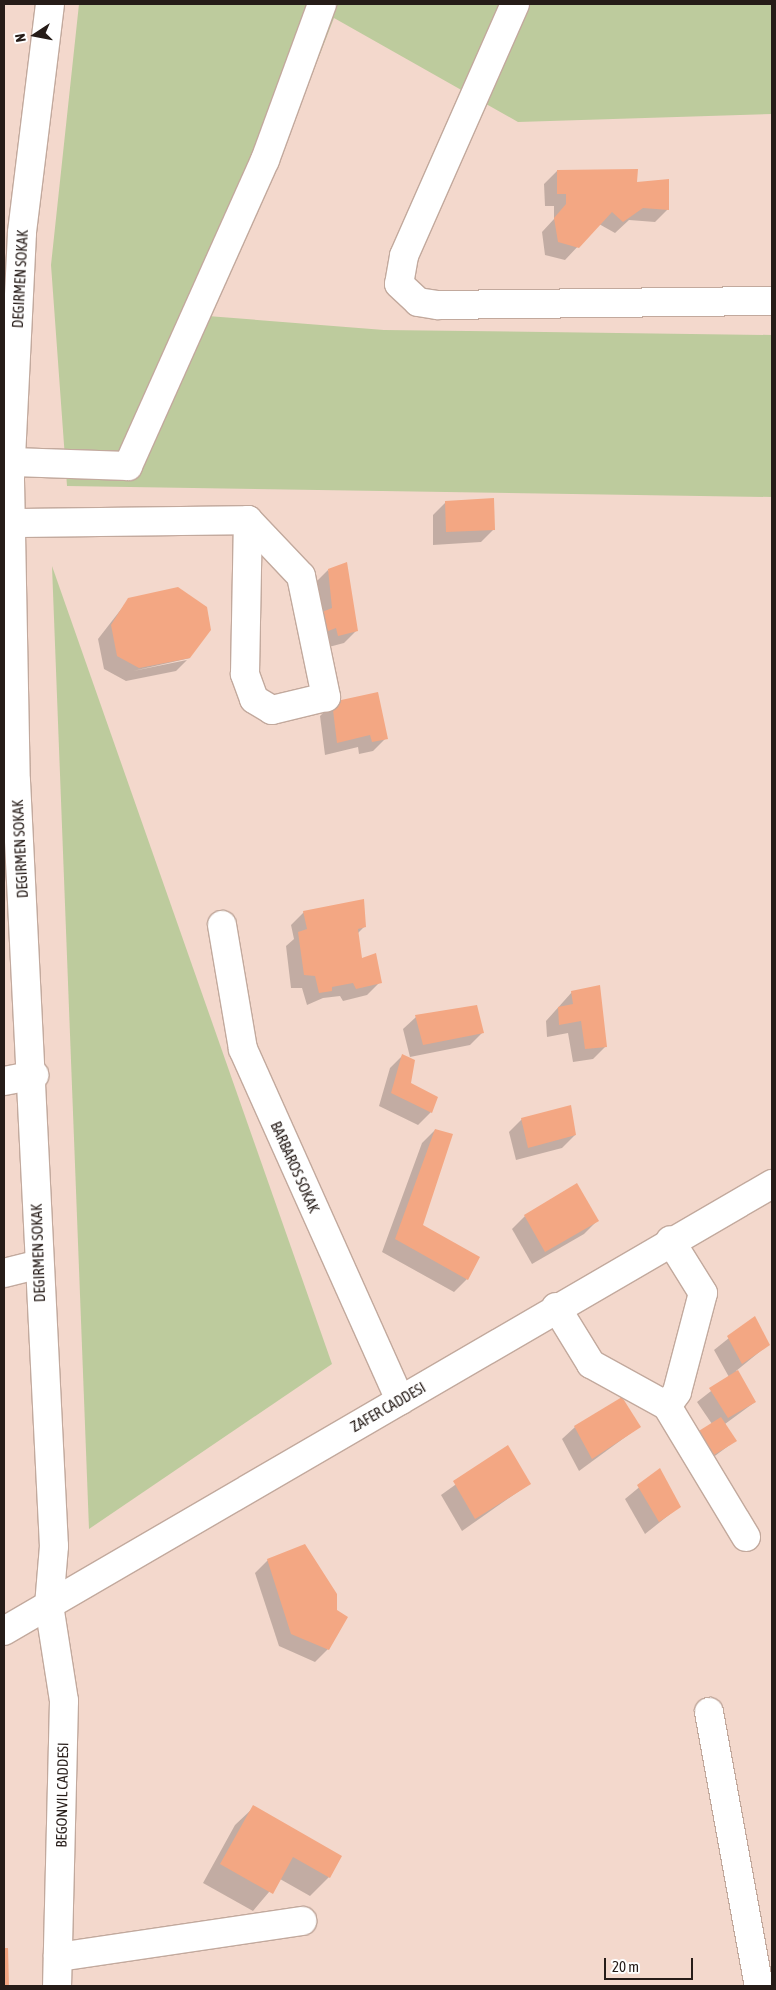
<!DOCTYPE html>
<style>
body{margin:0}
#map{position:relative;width:776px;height:1990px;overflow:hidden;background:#f3d8cc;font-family:"Asap Condensed",sans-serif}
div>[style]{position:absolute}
.green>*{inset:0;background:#bdcb9d}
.shadow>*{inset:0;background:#0003}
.building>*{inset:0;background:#f3a783}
.roads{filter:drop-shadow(1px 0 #c2a99d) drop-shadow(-1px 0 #c2a99d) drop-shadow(0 1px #c2a99d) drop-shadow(0 -1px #c2a99d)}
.minor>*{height:28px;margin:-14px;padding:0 14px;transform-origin:14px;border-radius:14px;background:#fff}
span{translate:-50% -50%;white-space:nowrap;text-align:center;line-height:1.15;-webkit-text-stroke:4.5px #fff;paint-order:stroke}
.street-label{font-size:15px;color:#261c18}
.frame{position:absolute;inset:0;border:5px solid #261c18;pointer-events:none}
.north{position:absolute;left:10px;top:10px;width:50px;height:50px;-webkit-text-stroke:4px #fff;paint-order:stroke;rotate:259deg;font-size:14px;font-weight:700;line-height:20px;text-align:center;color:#261c18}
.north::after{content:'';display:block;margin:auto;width:18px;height:22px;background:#261c18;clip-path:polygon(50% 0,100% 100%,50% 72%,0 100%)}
.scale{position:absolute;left:604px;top:1958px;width:89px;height:22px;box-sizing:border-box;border:2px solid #261c18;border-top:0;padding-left:6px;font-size:15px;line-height:18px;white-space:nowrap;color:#261c18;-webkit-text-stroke:4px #fff;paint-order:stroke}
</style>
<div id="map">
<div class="green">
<div style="clip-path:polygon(79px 4px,772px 4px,772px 114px,518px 122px,334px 18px,287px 139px,233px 242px,182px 314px,384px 330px,772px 335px,772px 497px,67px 486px,51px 265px)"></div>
<div style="clip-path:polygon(52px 566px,332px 1364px,89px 1529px)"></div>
</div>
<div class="shadow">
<div style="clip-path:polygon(557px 171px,668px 209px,655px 222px,629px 220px,615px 233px,599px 224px,565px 260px,545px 255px,542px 232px,554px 219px,554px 206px,545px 206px,544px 184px)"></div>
<div style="clip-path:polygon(446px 502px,494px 529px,481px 542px,433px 545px,433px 515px)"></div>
<div style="clip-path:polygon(328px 570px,357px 630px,344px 643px,325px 648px,315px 583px)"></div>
<div style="clip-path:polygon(129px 599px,190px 658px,133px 671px,187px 660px,176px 671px,126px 681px,104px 669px,98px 639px)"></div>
<div style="clip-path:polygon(333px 703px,386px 738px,373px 751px,359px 754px,358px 747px,325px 755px,320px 716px)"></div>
<div style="clip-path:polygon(304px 912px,365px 926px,357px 934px,361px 959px,380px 982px,367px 995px,343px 1001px,340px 996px,323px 998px,307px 1005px,302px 988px,291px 988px,286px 946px,294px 939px,291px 925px)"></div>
<div style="clip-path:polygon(572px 992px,606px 1046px,593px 1059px,573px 1062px,568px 1033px,547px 1037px,546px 1021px)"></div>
<div style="clip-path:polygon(416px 1017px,483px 1032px,470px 1045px,410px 1057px,403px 1029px)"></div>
<div style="clip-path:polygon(402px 1056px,409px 1083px,436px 1098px,431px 1112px,418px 1125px,379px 1106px,390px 1068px)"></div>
<div style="clip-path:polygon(522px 1119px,575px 1135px,562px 1148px,516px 1160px,509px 1132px)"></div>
<div style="clip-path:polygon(435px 1130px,422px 1226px,467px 1279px,454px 1292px,382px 1252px,422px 1143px)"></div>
<div style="clip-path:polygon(525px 1216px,597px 1221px,584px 1234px,532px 1264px,512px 1229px)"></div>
<div style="clip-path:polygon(754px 1318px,768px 1345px,736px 1371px,755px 1402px,725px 1424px,735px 1441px,696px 1470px,712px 1424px,697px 1402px,729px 1377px,714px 1350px)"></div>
<div style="clip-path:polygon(575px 1427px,639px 1427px,579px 1471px,562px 1439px)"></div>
<div style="clip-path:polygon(508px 1447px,529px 1484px,462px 1531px,441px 1495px)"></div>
<div style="clip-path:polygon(660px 1470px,679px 1507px,645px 1534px,625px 1499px)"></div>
<div style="clip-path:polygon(268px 1560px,328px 1649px,315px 1662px,279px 1646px,255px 1573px)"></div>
<div style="clip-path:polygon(254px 1807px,329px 1877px,310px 1896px,280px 1879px,253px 1911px,203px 1883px,235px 1825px)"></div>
</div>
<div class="building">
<div style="clip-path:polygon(638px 169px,637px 182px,669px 179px,669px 210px,643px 208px,623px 222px,612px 212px,579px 248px,558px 242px,554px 218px,566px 204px,566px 194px,557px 194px,557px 170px)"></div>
<div style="clip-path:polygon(494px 498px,495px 530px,446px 532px,445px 501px)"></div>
<div style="clip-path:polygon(347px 562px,358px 631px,338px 636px,336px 628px,323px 633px,317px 614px,332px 608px,328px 569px)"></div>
<div style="clip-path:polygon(178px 587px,207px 607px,211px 630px,190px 658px,139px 668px,117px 656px,111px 625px,128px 598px)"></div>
<div style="clip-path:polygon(378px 692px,388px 739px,372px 742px,370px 735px,337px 743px,332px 702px)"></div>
<div style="clip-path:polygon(364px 899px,366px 927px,358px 929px,362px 958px,376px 953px,382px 983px,356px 989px,353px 983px,332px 987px,332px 991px,319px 993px,315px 976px,304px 975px,298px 932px,307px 929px,303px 911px)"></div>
<div style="clip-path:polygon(600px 985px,607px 1047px,585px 1049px,581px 1021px,559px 1025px,558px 1007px,573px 1004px,571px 991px)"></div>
<div style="clip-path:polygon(477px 1005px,484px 1033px,423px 1045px,415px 1015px)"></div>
<div style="clip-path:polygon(402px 1054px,415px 1060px,411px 1083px,438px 1097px,432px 1113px,391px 1093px)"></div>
<div style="clip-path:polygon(571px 1105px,576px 1135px,528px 1148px,521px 1118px)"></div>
<div style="clip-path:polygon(435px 1129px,453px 1134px,423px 1225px,480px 1257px,468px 1280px,395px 1239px)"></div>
<div style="clip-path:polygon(577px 1183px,599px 1221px,545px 1252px,524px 1215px)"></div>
<div style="clip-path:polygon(755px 1316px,770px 1345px,742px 1364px,727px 1336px)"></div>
<div style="clip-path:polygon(738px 1370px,756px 1402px,728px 1418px,709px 1388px)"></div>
<div style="clip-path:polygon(622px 1397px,641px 1427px,592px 1459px,574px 1426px)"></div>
<div style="clip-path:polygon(721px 1417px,737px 1441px,709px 1458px,694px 1434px)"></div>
<div style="clip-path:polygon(508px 1445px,531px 1484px,475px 1519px,453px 1481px)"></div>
<div style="clip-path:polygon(660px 1468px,681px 1507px,659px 1522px,637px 1485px)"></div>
<div style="clip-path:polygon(305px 1544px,337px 1594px,337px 1610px,348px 1617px,329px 1650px,291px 1634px,267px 1559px)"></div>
<div style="clip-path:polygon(253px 1805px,342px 1856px,330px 1878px,293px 1857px,273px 1894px,220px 1864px)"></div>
<div style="clip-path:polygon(4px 1948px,8px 1948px,9px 1986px,4px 1986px)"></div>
</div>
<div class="roads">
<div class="minor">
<div style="left:50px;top:4px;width:231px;rotate:97deg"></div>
<div style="left:22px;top:233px;width:247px;rotate:92.8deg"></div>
<div style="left:10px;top:480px;width:301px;rotate:88.9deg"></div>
<div style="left:16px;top:781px;width:766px;rotate:87.16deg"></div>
<div style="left:54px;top:1546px;width:59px;rotate:94.8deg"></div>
<div style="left:49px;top:1605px;width:97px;rotate:81.1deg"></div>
<div style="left:64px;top:1701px;width:285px;rotate:91.4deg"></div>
<div style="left:515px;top:4px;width:275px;rotate:113.8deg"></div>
<div style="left:404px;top:256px;width:28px;rotate:100deg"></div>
<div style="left:399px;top:284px;width:26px;rotate:43deg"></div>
<div style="left:418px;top:302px;width:20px;rotate:9deg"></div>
<div style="left:438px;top:305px;width:334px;rotate:-0.7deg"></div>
<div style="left:11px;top:462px;width:117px;rotate:2deg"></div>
<div style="left:128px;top:466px;width:335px;rotate:-65.9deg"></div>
<div style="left:265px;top:160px;width:166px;rotate:-69.9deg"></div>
<div style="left:11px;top:523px;width:237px;rotate:-0.7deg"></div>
<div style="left:248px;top:520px;width:77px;rotate:46.6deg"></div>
<div style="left:301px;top:576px;width:124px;rotate:78.3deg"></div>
<div style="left:326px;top:697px;width:56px;rotate:166.5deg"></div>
<div style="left:272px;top:710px;width:21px;rotate:-149deg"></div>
<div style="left:254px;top:699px;width:27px;rotate:-110deg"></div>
<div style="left:245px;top:674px;width:154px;rotate:-88.9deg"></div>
<div style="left:222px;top:925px;width:126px;rotate:80.4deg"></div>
<div style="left:243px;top:1049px;width:385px;rotate:65.9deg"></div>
<div style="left:4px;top:1081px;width:31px;rotate:-11deg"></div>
<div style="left:4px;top:1273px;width:34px;rotate:-14deg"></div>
<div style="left:556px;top:1307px;width:67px;rotate:58.4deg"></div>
<div style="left:591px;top:1364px;width:87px;rotate:28.9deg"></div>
<div style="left:667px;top:1406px;width:153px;rotate:58.9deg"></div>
<div style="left:667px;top:1406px;width:17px;rotate:-54deg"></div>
<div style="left:677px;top:1392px;width:102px;rotate:-75.3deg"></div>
<div style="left:703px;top:1293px;width:62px;rotate:-121.9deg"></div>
<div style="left:4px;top:1631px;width:889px;rotate:-30.2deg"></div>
<div style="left:709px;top:1712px;width:279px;rotate:79.7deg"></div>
<div style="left:58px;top:1957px;width:247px;rotate:-8.4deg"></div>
</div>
</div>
<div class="street-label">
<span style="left:20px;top:279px;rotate:-87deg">DEGIRMEN SOKAK</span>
<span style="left:20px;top:849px;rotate:-93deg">DEGIRMEN SOKAK</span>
<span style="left:295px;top:1167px;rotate:66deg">BARBAROS SOKAK</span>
<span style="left:38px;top:1253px;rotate:-92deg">DEGIRMEN SOKAK</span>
<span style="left:388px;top:1407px;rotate:-30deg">ZAFER CADDESI</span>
<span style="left:62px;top:1795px;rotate:-89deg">BEGONVIL CADDESI</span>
</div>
<div class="frame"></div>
<div class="north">N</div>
<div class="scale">20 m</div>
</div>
